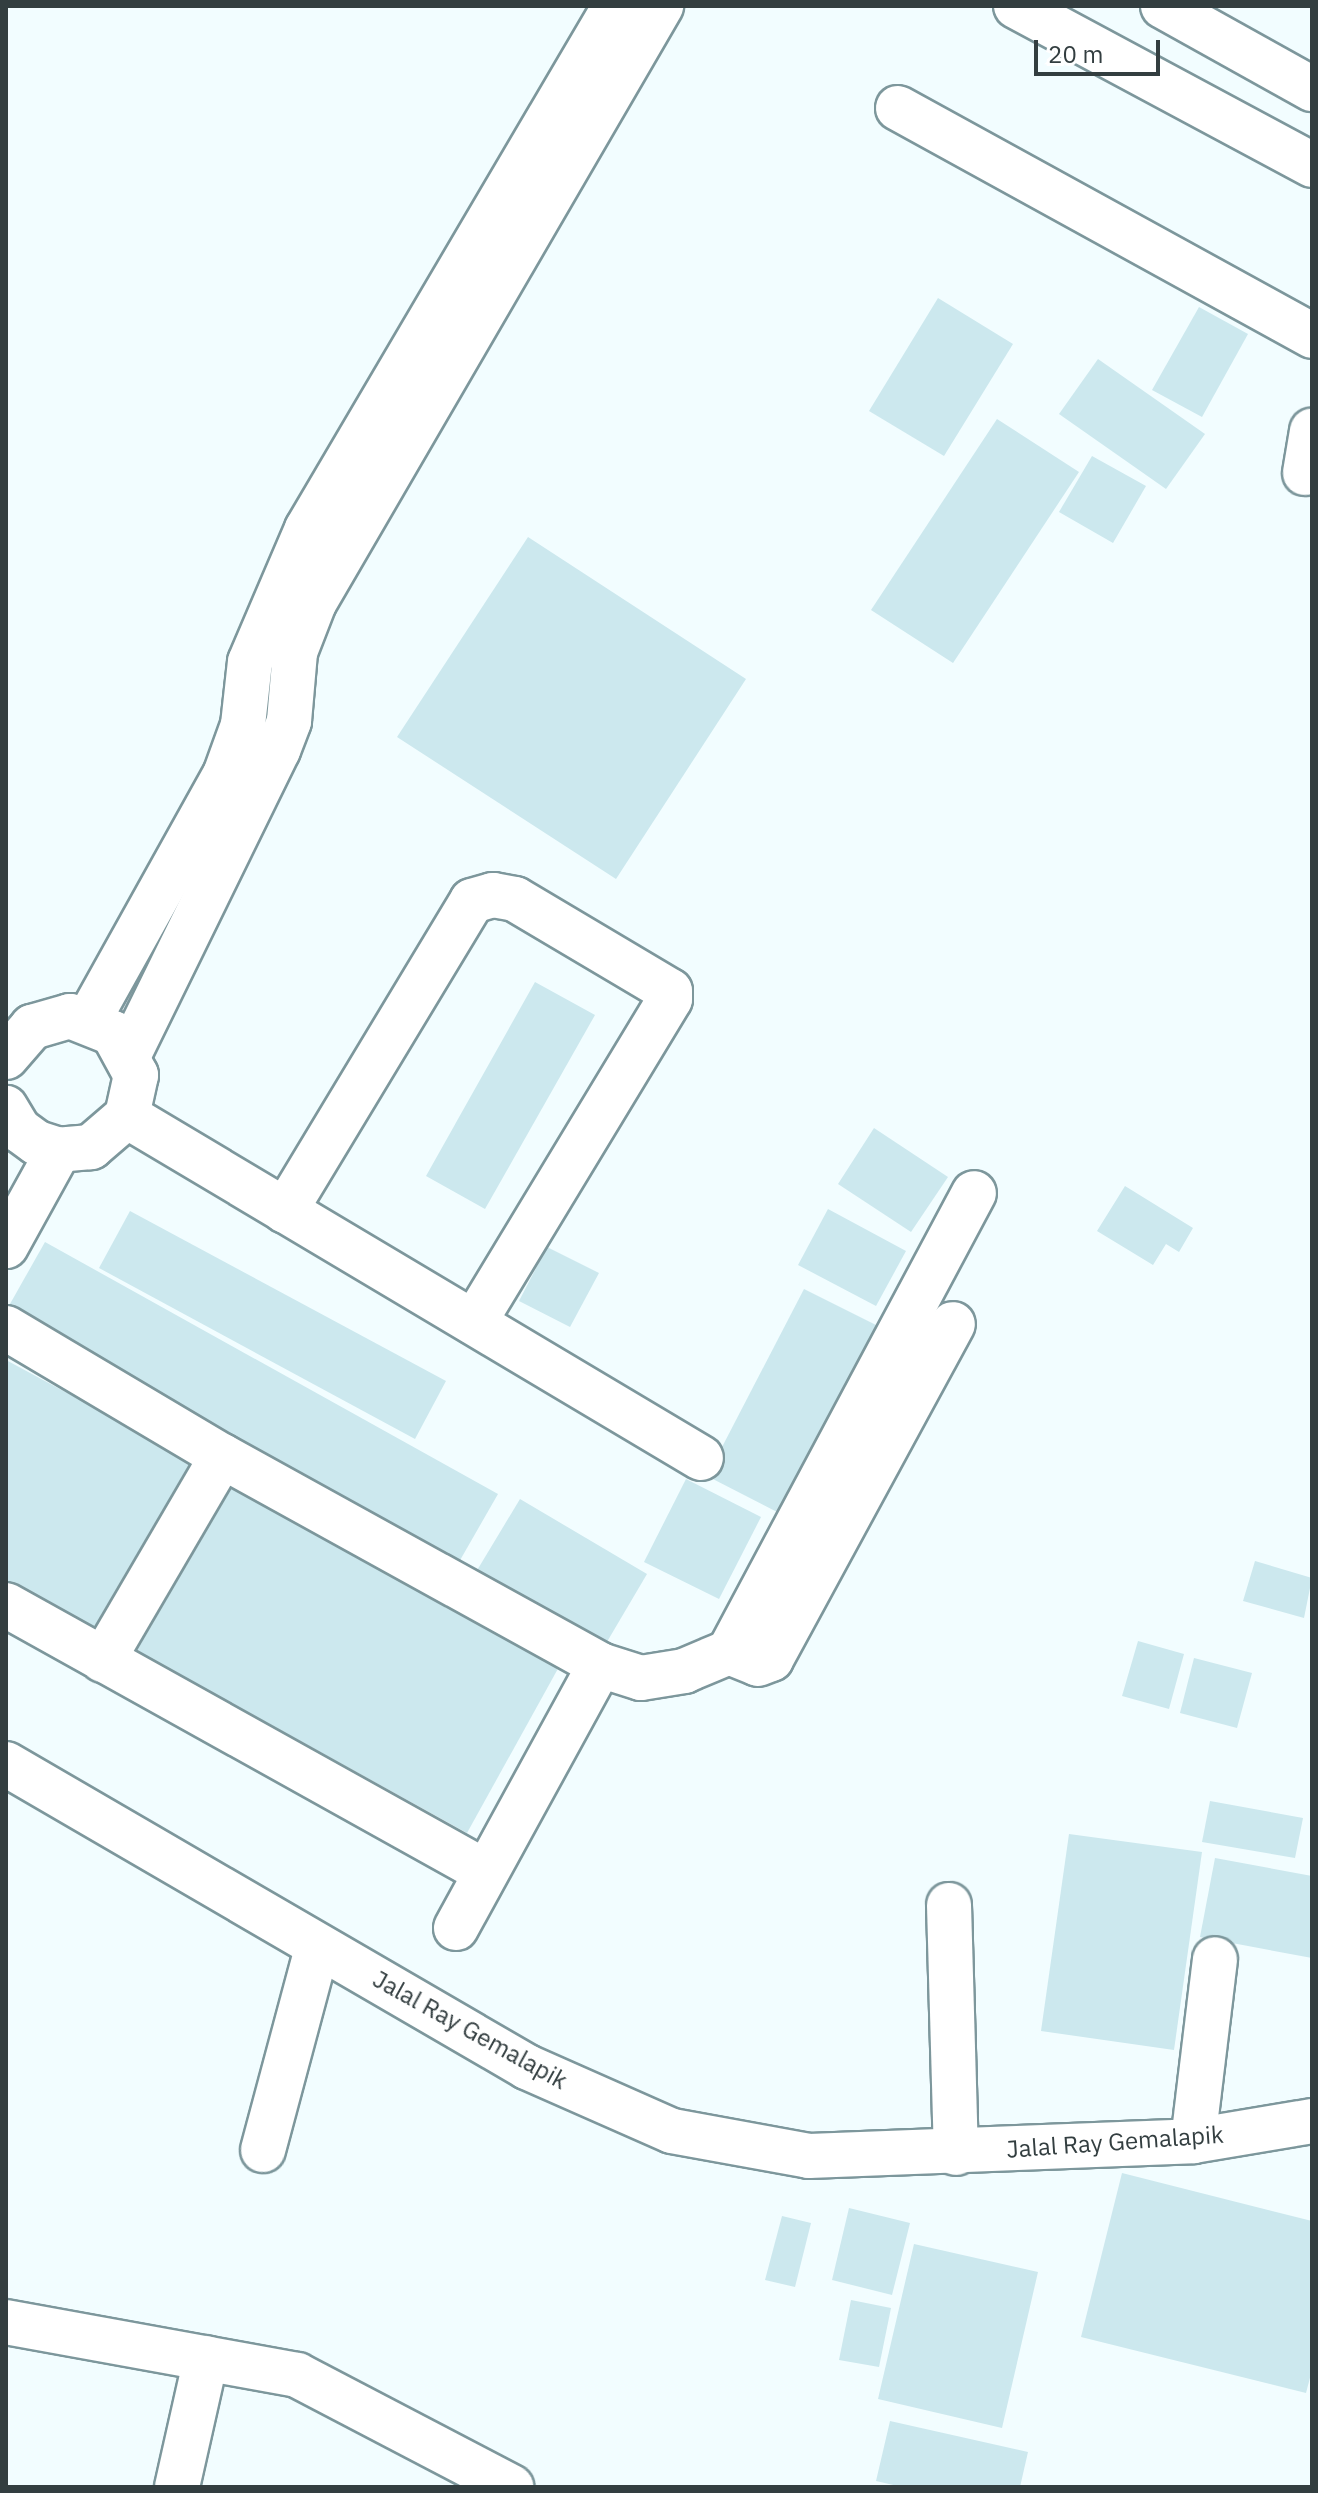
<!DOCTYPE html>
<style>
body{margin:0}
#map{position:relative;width:1318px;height:2493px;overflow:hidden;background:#f2fdff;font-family:"IBM Plex Sans",sans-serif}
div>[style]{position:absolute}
.building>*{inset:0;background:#cce8ee}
.roads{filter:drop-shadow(2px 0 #7d979c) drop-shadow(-2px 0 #7d979c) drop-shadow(0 2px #7d979c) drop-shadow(0 -2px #7d979c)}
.minor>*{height:44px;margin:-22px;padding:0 22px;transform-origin:22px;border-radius:22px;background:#fff}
span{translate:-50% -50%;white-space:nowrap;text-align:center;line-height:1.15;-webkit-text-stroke:6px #fff;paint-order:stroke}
.street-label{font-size:24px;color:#333e40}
.frame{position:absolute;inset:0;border:8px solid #333e40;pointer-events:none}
.scale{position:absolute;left:1034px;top:40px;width:126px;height:36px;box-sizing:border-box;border:4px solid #333e40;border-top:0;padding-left:10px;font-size:24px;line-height:28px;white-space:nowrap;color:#333e40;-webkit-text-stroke:6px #fff;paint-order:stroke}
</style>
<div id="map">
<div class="building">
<div style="clip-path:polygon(938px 298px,1013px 344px,944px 456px,869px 411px)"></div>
<div style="clip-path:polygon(1199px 307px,1248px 334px,1202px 417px,1152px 390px)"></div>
<div style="clip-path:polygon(1098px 359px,1205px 434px,1166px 489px,1059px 414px)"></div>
<div style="clip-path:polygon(997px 419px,1079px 472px,953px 663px,871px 610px)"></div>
<div style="clip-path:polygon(1092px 456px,1146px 486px,1113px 543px,1059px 512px)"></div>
<div style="clip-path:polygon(528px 537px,746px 679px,616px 879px,397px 737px)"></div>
<div style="clip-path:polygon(535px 982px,595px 1015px,485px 1209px,426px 1176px)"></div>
<div style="clip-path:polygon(874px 1128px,948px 1177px,911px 1232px,838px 1184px)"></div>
<div style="clip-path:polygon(1125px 1186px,1193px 1228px,1179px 1252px,1166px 1244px,1153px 1265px,1097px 1231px)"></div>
<div style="clip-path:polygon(828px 1209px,906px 1251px,876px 1306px,798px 1265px)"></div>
<div style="clip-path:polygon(130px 1211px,446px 1381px,415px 1439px,99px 1268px)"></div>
<div style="clip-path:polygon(45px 1242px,498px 1494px,455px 1569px,6px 1311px)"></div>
<div style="clip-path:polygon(547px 1247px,599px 1273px,570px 1327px,519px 1301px)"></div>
<div style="clip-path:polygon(804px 1289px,880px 1327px,783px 1515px,707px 1476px)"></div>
<div style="clip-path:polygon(6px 1360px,199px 1464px,106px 1634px,6px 1580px)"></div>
<div style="clip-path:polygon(213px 1473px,560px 1665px,467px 1833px,119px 1641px)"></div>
<div style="clip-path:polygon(686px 1479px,761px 1517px,719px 1599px,644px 1562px)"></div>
<div style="clip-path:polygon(520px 1499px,647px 1574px,601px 1652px,473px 1577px)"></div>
<div style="clip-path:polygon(1255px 1561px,1312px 1578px,1304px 1618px,1243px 1601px)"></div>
<div style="clip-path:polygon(1138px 1641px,1184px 1654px,1169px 1709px,1122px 1696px)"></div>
<div style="clip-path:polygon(1194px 1658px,1252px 1673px,1237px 1728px,1180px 1713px)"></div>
<div style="clip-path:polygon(1210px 1801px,1303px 1818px,1295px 1858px,1202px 1842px)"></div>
<div style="clip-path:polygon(1069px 1834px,1202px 1852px,1174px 2050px,1041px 2031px)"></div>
<div style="clip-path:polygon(1215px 1858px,1312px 1876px,1312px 1958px,1200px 1937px)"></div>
<div style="clip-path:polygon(1122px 2173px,1312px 2221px,1312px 2370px,1306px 2393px,1081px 2337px)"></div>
<div style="clip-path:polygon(849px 2208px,910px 2223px,892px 2295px,832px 2280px)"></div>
<div style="clip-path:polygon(782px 2216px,811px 2223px,795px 2287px,765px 2280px)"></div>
<div style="clip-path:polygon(914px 2244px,1038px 2272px,1002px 2428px,878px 2399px)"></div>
<div style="clip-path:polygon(851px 2300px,891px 2308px,879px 2367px,839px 2360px)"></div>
<div style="clip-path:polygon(890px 2421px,1028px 2452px,1020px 2487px,902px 2487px,876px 2481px)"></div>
</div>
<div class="roads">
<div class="minor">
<div style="left:1016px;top:6px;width:336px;rotate:28.2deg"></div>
<div style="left:1163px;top:6px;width:171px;rotate:29.1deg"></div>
<div style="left:898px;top:108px;width:473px;rotate:28.8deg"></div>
<div style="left:1305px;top:473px;width:43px;rotate:-80.5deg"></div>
<div style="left:89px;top:1019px;width:279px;rotate:-60.9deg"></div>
<div style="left:225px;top:775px;width:53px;rotate:-70.2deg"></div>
<div style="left:243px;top:725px;width:63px;rotate:-83.7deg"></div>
<div style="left:250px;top:662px;width:145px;rotate:-66.8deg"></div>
<div style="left:307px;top:529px;width:607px;rotate:-59.51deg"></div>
<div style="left:129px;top:1054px;width:339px;rotate:-63.9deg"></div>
<div style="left:278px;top:750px;width:31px;rotate:-69deg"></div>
<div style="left:289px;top:721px;width:69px;rotate:-85deg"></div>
<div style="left:295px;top:652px;width:53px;rotate:-68.8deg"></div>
<div style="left:314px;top:603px;width:691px;rotate:-59.83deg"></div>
<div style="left:6px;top:1057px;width:40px;rotate:-49deg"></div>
<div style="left:32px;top:1027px;width:40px;rotate:-16deg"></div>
<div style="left:70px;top:1016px;width:46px;rotate:21.6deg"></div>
<div style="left:113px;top:1033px;width:48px;rotate:61.3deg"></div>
<div style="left:136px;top:1075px;width:42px;rotate:102.4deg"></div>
<div style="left:127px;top:1116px;width:48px;rotate:139.3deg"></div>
<div style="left:91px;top:1147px;width:32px;rotate:175deg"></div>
<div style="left:59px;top:1150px;width:23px;rotate:-162deg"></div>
<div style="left:37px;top:1143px;width:22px;rotate:-144deg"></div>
<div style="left:19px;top:1130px;width:26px;rotate:-121deg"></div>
<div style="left:127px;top:1116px;width:668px;rotate:30.79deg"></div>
<div style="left:285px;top:1211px;width:362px;rotate:-58.9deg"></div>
<div style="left:472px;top:901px;width:22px;rotate:-16deg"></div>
<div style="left:493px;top:895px;width:22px;rotate:10deg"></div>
<div style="left:515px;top:899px;width:180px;rotate:30.7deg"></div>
<div style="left:670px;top:991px;width:8px;rotate:90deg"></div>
<div style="left:670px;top:999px;width:378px;rotate:121.2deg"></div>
<div style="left:6px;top:1246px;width:110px;rotate:-61.1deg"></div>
<div style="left:6px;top:1328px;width:251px;rotate:30.7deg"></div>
<div style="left:222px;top:1456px;width:432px;rotate:28.9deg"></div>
<div style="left:600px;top:1665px;width:43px;rotate:17.6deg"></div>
<div style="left:641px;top:1678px;width:44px;rotate:-9.2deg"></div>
<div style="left:684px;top:1671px;width:49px;rotate:-22.9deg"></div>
<div style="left:729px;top:1652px;width:520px;rotate:-61.91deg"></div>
<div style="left:6px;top:1605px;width:547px;rotate:29.1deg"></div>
<div style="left:729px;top:1652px;width:31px;rotate:22deg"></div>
<div style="left:758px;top:1664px;width:14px;rotate:-21deg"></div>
<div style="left:771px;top:1659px;width:381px;rotate:-61.5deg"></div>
<div style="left:103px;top:1660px;width:236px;rotate:-59.7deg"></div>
<div style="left:6px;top:1764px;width:603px;rotate:30.18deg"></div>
<div style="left:527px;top:2067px;width:158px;rotate:23.8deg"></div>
<div style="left:672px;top:2131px;width:139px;rotate:10.3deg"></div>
<div style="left:809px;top:2156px;width:384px;rotate:-2.2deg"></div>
<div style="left:1193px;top:2141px;width:121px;rotate:-9.5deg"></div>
<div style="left:949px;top:1905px;width:248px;rotate:88.4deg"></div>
<div style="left:456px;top:1928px;width:300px;rotate:-61.3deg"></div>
<div style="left:1193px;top:2141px;width:183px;rotate:-83.1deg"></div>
<div style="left:263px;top:2150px;width:209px;rotate:-75deg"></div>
<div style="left:6px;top:2322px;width:296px;rotate:10.3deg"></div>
<div style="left:297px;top:2375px;width:242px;rotate:27.6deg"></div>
<div style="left:177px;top:2487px;width:132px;rotate:-77.3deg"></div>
</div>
</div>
<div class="street-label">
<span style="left:470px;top:2030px;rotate:29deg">Jalal Ray Gemalapik</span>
<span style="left:1115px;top:2142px;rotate:-4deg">Jalal Ray Gemalapik</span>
</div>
<div class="frame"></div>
<div class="scale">20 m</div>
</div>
